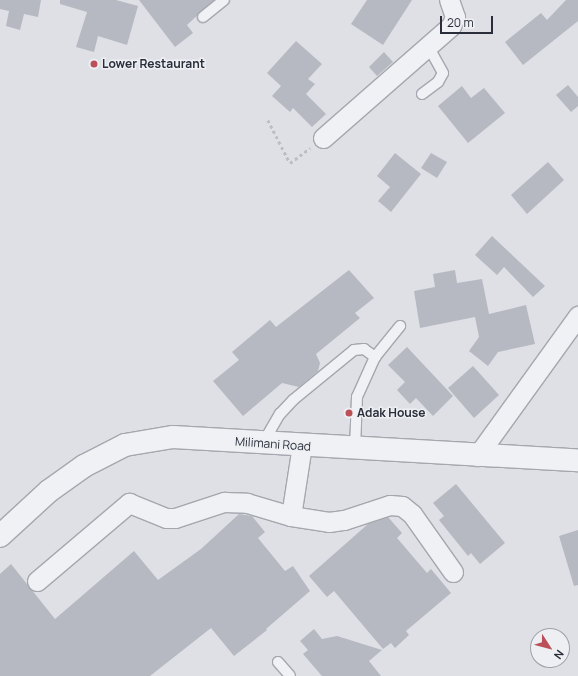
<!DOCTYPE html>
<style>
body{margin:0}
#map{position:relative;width:578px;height:676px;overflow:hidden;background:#dee0e5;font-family:Manrope,sans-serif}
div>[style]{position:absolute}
.building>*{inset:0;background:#b6b9c1}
.path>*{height:2.5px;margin-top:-1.25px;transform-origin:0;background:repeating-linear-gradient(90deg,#bcbec4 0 3px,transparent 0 6px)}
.roads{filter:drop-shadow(1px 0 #a4a7ae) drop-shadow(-1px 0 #a4a7ae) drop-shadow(0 1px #a4a7ae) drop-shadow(0 -1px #a4a7ae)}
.service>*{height:10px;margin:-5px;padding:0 5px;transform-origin:5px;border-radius:5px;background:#f0f1f4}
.minor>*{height:19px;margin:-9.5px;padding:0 9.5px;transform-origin:9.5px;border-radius:9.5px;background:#f0f1f4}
.tertiary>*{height:22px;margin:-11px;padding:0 11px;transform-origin:11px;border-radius:11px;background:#f0f1f4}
.dots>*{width:11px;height:11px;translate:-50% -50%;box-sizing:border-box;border:2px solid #edeff3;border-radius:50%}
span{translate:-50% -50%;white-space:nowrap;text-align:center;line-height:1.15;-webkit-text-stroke:3px #edeff3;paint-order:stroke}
.poi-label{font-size:12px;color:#292e3a;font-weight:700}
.left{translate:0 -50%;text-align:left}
.street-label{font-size:12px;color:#292e3a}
.north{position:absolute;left:530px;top:628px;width:40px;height:40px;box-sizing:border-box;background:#edeff3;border:1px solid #9fa2a9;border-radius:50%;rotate:126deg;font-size:11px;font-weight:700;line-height:16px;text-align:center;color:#292e3a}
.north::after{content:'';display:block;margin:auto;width:14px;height:18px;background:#bc5059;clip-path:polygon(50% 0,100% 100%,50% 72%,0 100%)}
.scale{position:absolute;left:440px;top:16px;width:53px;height:18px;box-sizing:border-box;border:2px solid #292e3a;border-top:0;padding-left:5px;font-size:12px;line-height:14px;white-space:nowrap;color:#292e3a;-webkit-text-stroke:3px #edeff3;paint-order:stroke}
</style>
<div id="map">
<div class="building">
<div style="clip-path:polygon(0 0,41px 0,38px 17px,24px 14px,20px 30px,6px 26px,9px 11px,0 9px)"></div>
<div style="clip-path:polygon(60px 0,116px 0,138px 6px,127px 45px,98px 36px,94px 52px,76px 47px,87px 12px,60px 4px)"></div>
<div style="clip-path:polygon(139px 0,214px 0,187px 25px,193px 33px,175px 47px)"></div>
<div style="clip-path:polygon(367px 0,412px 0,383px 45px,351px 24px)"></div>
<div style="clip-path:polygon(566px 0,578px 0,578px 21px,523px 65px,505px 42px,541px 13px,547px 20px)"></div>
<div style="clip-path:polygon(296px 41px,322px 64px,308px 79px,315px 84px,306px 94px,326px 114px,312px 127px,293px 108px,290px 112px,272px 96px,281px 86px,267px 73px)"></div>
<div style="clip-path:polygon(384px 52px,393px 62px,377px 76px,369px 67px)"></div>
<div style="clip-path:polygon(568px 85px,578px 97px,578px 106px,571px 112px,556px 95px)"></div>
<div style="clip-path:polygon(462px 86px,471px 98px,484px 88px,505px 113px,468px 143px,438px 106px)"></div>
<div style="clip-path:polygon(395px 153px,421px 174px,391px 212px,378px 201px,390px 187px,377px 176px)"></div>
<div style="clip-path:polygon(431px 153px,447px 162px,437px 178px,421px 168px)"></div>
<div style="clip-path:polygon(548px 162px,564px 180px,527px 214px,511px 195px)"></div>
<div style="clip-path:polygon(492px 236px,545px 286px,533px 297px,504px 267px,497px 275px,475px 255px)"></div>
<div style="clip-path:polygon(349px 270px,374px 298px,355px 313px,360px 318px,316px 354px,320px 363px,318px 371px,299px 387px,282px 383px,243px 416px,213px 381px,239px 360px,232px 352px,270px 320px,276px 327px)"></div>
<div style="clip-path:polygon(455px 270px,457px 283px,482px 279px,489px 314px,526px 305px,535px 344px,498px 352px,488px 366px,469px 351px,479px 337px,475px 317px,420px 328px,414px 291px,435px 287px,433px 274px)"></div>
<div style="clip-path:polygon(407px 347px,453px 396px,433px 416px,416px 398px,410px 404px,397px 390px,405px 382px,388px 365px)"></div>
<div style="clip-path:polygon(473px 366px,499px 395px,474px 418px,448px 388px)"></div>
<div style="clip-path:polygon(456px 484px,505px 543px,480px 564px,471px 553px,468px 556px,439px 520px,444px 516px,433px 503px)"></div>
<div style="clip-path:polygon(239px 514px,252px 516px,265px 532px,258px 538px,285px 571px,293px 566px,310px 591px,266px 629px,267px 630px,234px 656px,211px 628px,150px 676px,0 676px,0 574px,11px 564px,55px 619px,134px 551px,158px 580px,201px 549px)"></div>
<div style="clip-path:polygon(388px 517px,402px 533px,397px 538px,427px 573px,431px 569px,451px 593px,406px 631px,409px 635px,395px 648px,391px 643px,383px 649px,334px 591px,327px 597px,309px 576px,368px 524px)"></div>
<div style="clip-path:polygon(578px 530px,578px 585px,574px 586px,559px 536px)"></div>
<div style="clip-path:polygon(314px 629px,322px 639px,337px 636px,382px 650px,369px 661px,381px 676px,322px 676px,303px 654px,308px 650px,300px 641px)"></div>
</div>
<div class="path">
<div style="left:268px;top:120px;width:48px;rotate:62.9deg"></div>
<div style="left:290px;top:163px;width:25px;rotate:-37deg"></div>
</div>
<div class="roads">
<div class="service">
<div style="left:203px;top:17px;width:27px;rotate:-39deg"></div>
<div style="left:422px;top:94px;width:20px;rotate:-37deg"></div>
<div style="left:438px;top:82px;width:10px;rotate:-61deg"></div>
<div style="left:443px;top:73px;width:31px;rotate:-119deg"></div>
<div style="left:263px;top:443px;width:34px;rotate:-60deg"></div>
<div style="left:280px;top:414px;width:19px;rotate:-47deg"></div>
<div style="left:293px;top:400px;width:79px;rotate:-39.3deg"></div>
<div style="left:354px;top:350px;width:10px;rotate:-6deg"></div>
<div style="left:364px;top:349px;width:14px;rotate:36deg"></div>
<div style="left:355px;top:449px;width:52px;rotate:-87.8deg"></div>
<div style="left:357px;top:397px;width:44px;rotate:-65.8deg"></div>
<div style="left:375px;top:357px;width:40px;rotate:-51deg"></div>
<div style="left:278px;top:662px;width:18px;rotate:49deg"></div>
</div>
<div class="minor">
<div style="left:323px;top:138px;width:170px;rotate:-41.2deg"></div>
<div style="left:451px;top:26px;width:10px;rotate:-66deg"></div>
<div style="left:455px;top:17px;width:18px;rotate:-109deg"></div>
<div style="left:477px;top:456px;width:173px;rotate:-54.2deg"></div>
<div style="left:291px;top:516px;width:72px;rotate:-81.2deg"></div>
<div style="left:37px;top:581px;width:121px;rotate:-40.3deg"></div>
<div style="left:129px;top:503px;width:40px;rotate:22deg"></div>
<div style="left:166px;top:518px;width:9px"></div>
<div style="left:175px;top:518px;width:52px;rotate:-18.1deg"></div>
<div style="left:224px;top:502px;width:23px;rotate:2deg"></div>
<div style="left:247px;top:503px;width:46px;rotate:16.5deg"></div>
<div style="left:291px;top:516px;width:38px;rotate:9deg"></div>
<div style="left:329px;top:522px;width:15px;rotate:-8deg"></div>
<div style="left:344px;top:520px;width:48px;rotate:-18.1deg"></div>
<div style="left:390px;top:505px;width:12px;rotate:5deg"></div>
<div style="left:402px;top:506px;width:13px;rotate:39deg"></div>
<div style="left:412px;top:514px;width:71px;rotate:54.7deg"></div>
</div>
<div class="tertiary">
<div style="left:0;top:536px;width:67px;rotate:-42.6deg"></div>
<div style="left:49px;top:491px;width:43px;rotate:-35.5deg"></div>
<div style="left:84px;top:466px;width:46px;rotate:-27.1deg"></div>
<div style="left:125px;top:445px;width:49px;rotate:-9.5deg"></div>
<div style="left:173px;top:437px;width:406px;rotate:3.3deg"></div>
</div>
</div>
<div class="dots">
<div style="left:94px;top:64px;background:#bc5059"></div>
<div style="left:349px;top:413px;background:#bc5059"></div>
</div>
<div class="poi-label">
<span class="left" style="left:102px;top:64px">Lower Restaurant</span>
<span class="left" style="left:357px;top:413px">Adak House</span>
</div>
<div class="street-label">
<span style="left:273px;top:444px;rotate:4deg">Milimani Road</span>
</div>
<div class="north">N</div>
<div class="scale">20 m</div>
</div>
